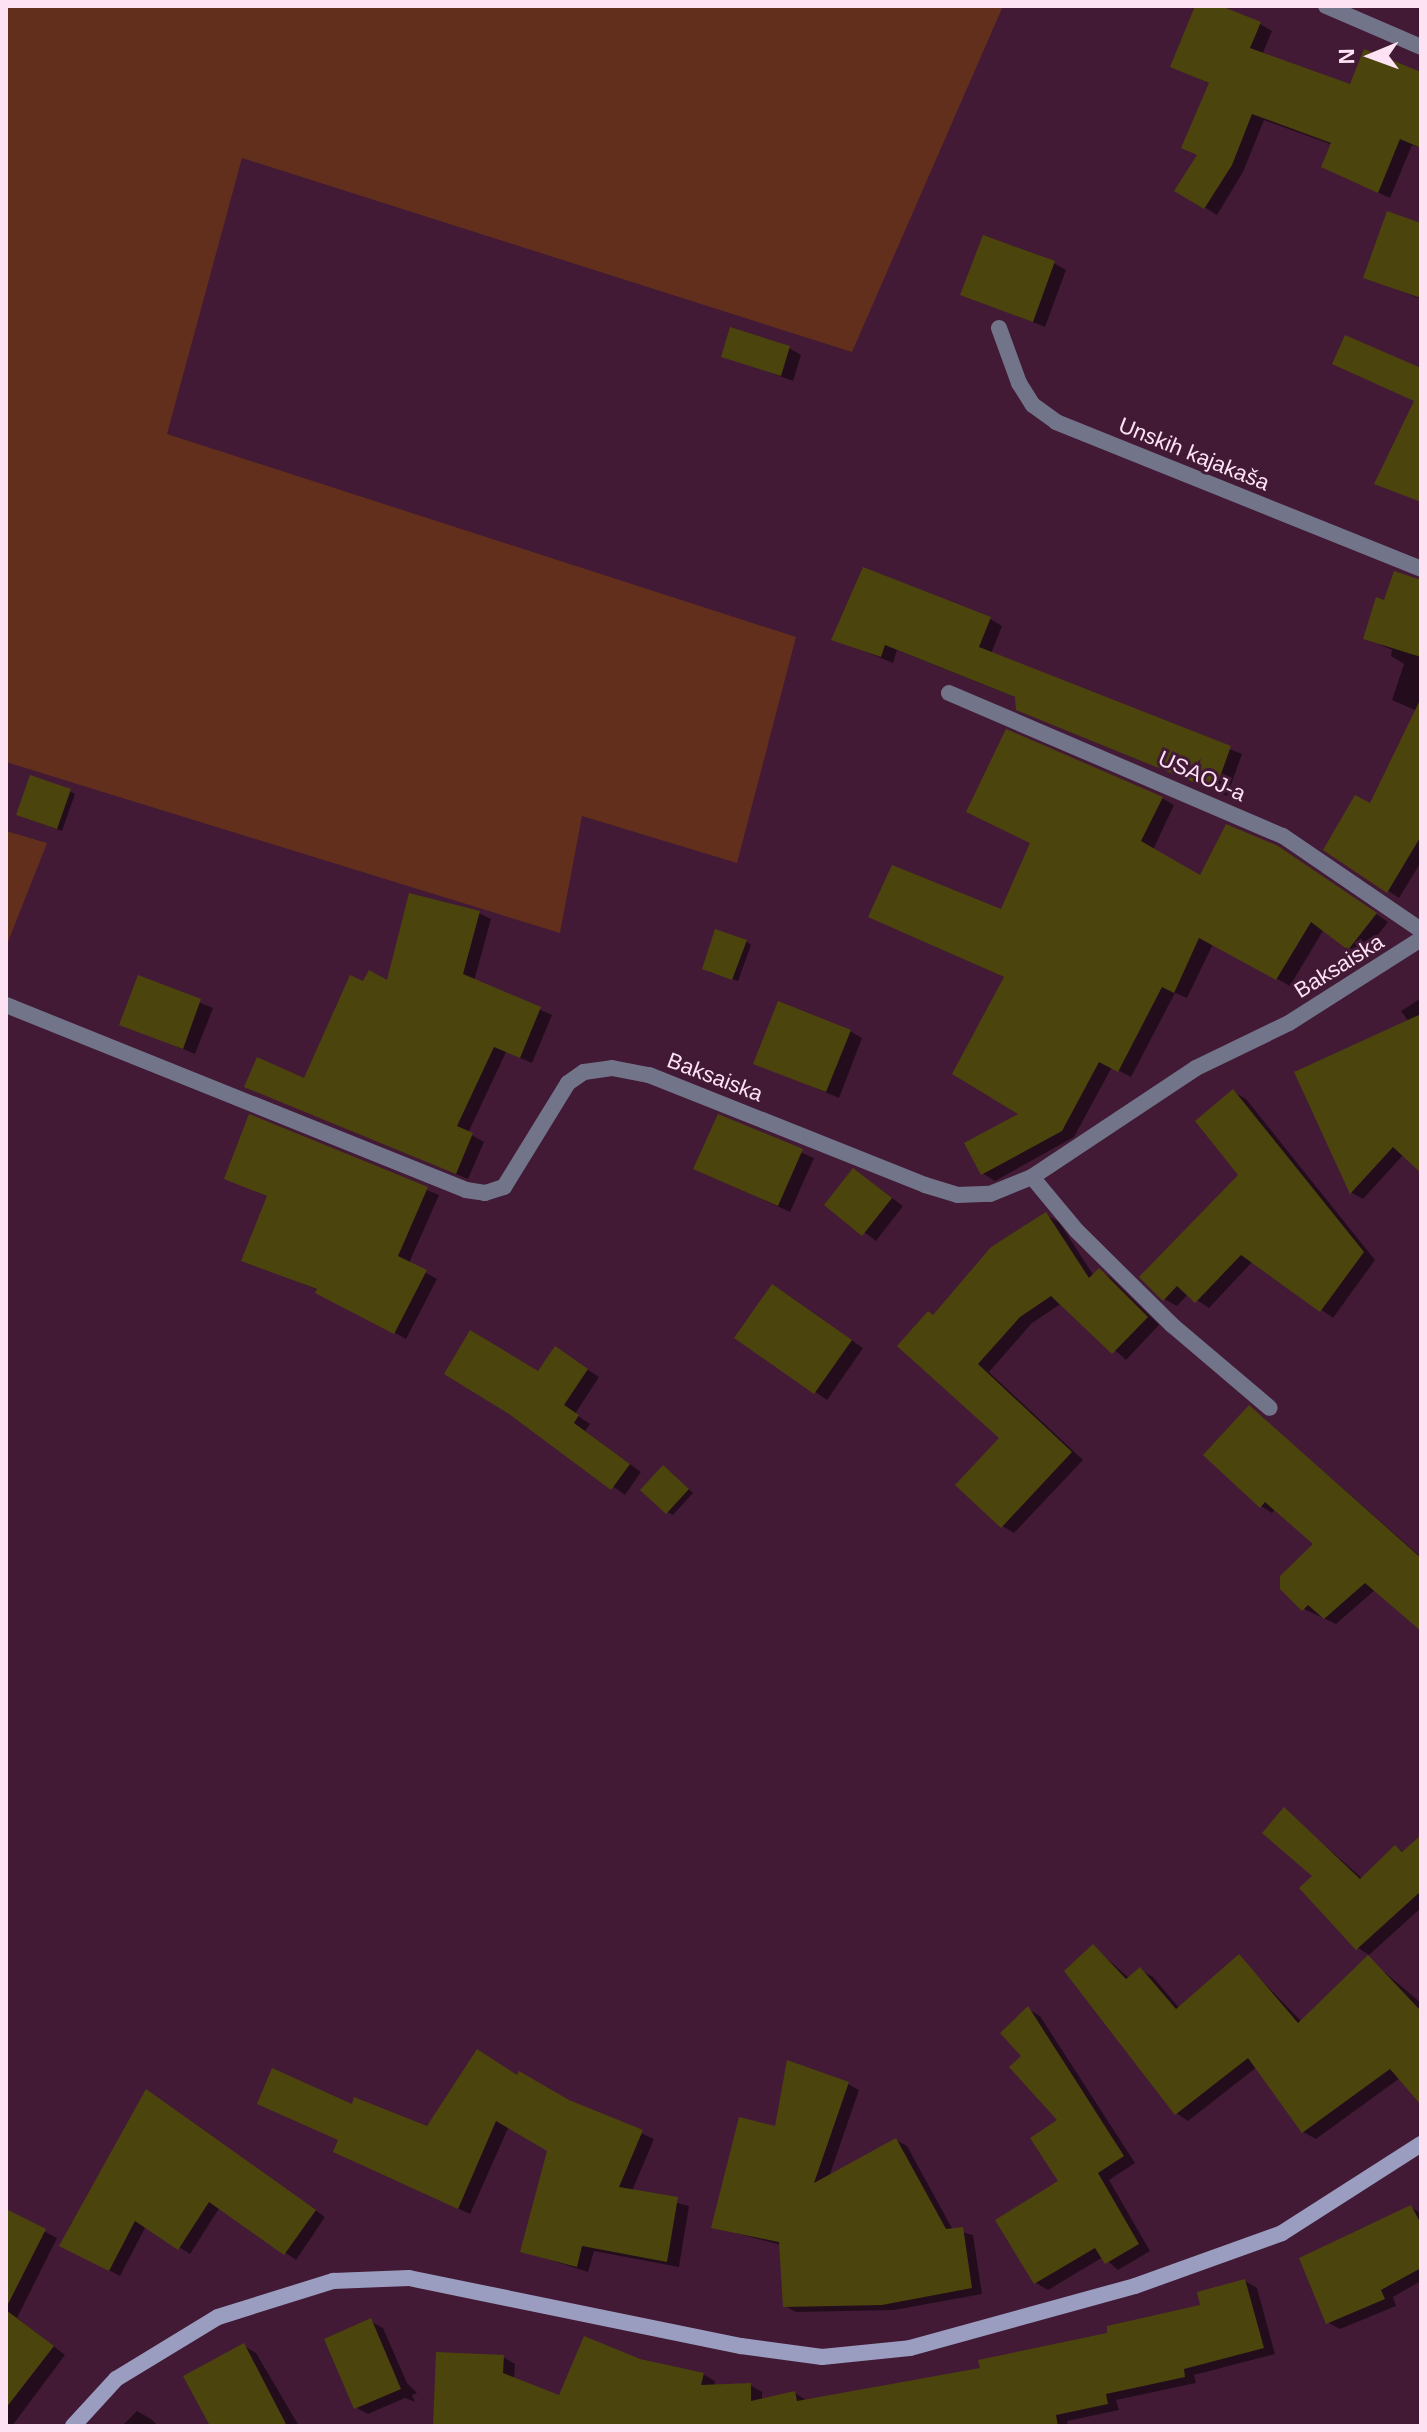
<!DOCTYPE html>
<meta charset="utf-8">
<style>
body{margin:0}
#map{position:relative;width:1427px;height:2432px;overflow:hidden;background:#421a36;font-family:Helvetica,sans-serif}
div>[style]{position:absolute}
.green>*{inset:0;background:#612f1b}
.shadow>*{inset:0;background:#0007}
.building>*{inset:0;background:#4c440d}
.street>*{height:16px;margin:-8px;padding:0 8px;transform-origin:8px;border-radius:8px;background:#727489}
.secondary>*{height:16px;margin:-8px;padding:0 8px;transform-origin:8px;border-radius:8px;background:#9a9dbf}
span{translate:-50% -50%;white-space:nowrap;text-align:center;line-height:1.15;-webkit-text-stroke:6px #421a36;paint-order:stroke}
.street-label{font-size:22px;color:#fde2f3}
.frame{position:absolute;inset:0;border:8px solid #fde2f3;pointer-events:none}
.north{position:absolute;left:1331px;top:16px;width:80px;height:80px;-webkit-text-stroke:6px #421a36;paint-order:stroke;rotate:269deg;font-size:22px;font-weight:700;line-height:32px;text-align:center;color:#fde2f3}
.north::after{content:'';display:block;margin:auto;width:28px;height:36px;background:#fde2f3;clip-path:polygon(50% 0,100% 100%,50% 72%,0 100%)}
</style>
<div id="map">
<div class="green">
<div style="clip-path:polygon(6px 6px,1003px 6px,852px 352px,242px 158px,167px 434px,796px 637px,737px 863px,582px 816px,560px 933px,6px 762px)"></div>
<div style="clip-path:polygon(6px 831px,47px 843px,6px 947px)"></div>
</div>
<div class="shadow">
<div style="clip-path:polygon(1197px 6px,1216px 6px,1260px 24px,1272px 31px,1262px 55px,1351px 86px,1421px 74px,1421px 148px,1412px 145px,1390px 198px,1335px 173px,1333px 145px,1264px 120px,1243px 172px,1217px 215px,1177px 190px,1199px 155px,1210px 84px,1173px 67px)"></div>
<div style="clip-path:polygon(1421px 225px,1421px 299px,1366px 277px)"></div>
<div style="clip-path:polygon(1054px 263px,1066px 270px,1045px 327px,963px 294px)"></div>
<div style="clip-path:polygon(789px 348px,801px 355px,793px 381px,724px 356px)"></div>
<div style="clip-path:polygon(1421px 582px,1421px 862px,1399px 898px,1325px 849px,1371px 806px,1417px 711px,1392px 700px,1404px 664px,1391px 656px,1392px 650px,1365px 638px,1385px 602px)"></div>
<div style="clip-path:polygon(990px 619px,1002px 626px,991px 654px,1242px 754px,1227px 796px,1030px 715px,1017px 708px,1017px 698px,897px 650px,893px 663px,834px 639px)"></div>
<div style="clip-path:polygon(70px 791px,75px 794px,62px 831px,23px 817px)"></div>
<div style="clip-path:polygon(1162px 798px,1174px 805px,1153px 850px,1201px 877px,1291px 856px,1388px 922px,1361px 956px,1324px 929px,1290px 986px,1213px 944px,1187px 998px,1175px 993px,1131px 1077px,1112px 1067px,1074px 1137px,995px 1181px,982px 1173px,1022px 1114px,1006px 978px,883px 923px,1002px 912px)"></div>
<div style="clip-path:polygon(479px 913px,491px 919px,474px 981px,552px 1015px,532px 1063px,506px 1052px,468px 1133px,484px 1142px,468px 1179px,246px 1086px,305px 1080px,364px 984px,388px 983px)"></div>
<div style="clip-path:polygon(746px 941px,751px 945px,738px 981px,709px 972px)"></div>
<div style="clip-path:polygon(139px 978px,213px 1008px,195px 1054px,122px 1024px)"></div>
<div style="clip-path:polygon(1421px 998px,1421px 1170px,1404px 1154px,1363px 1199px,1352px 1193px,1297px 1073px,1409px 1022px,1401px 1011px)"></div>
<div style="clip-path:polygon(850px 1031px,862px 1038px,839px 1098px,756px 1063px)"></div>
<div style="clip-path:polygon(1234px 1092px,1246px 1099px,1375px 1260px,1333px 1318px,1253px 1261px,1209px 1308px,1188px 1294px,1177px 1306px,1164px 1299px,1240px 1175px)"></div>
<div style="clip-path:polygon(250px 1117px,439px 1195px,409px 1263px,437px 1279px,406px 1339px,318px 1290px,244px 1260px,269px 1197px,226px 1178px)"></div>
<div style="clip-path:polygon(719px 1117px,814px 1158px,790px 1212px,708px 1175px)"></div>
<div style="clip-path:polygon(865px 1178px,903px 1206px,876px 1241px,827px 1204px)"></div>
<div style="clip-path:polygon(1046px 1215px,1059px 1222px,1094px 1276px,1099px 1271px,1111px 1278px,1159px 1325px,1126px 1360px,1062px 1303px,1032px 1323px,989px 1372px,1083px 1460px,1014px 1533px,1002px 1526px,1002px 1438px,934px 1316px)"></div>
<div style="clip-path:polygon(784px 1293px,863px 1348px,827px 1400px,737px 1338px)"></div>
<div style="clip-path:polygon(567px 1356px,599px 1377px,575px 1414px,590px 1424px,585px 1431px,641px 1472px,625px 1495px,510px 1412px,539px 1373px)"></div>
<div style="clip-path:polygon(1250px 1407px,1421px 1557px,1421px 1629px,1376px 1589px,1336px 1624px,1304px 1609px,1316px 1544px,1276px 1508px,1272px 1513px,1261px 1506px)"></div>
<div style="clip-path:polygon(669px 1471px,693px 1493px,673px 1515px,667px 1512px)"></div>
<div style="clip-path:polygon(1284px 1810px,1363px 1879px,1396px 1847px,1405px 1853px,1421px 1841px,1421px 1908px,1369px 1955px,1358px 1948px)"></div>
<div style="clip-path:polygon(1093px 1946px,1130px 1979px,1140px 1970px,1153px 1977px,1180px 2009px,1239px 1957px,1302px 2022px,1368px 1958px,1421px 2003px,1421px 2097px,1400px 2078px,1316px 2139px,1303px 2132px,1257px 2067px,1188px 2121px,1176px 2113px)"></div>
<div style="clip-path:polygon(1028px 2009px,1040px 2016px,1135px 2163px,1109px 2180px,1150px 2251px,1118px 2270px,1103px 2257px,1048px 2290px,1036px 2283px,1060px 2182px,1060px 2120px)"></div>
<div style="clip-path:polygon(518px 2077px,654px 2139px,632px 2191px,689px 2206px,679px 2267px,594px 2251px,588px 2272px,522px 2251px,549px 2150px,509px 2126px,470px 2214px,347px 2158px,353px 2106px,428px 2129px)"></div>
<div style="clip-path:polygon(848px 2084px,859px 2090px,829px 2177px,896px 2140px,907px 2146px,953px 2230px,973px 2235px,982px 2294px,894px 2310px,796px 2312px,785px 2306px,781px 2245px,713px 2227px,776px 2128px)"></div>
<div style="clip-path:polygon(157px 2098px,325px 2217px,296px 2260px,220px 2207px,190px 2254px,146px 2226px,120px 2276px,72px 2251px)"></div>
<div style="clip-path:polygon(1410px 2207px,1421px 2213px,1421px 2281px,1393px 2297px,1396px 2306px,1340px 2329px,1327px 2322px)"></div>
<div style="clip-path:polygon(6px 2211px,57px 2238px,17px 2318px,65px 2355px,12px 2426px,6px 2426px)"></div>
<div style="clip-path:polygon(1245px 2281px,1257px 2288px,1275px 2354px,1194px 2375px,1196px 2383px,1116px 2400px,1119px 2410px,1067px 2421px,1068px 2426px,475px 2426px,503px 2357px,515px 2364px,514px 2379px,560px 2398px,640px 2361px,703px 2374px,715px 2381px,714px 2386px,750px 2385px,762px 2392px,762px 2400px,795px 2393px,806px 2400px,982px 2370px,1203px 2306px)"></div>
<div style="clip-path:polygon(370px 2321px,383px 2328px,407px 2383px,417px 2393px,412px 2395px,415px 2402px,405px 2398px,368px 2414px,355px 2407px)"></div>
<div style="clip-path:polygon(244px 2346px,256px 2353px,299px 2426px,212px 2426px)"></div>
<div style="clip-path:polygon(137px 2411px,151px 2419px,158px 2426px,122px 2426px)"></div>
</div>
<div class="building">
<div style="clip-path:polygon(1195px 6px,1221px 6px,1261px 22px,1250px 48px,1350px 84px,1364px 49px,1421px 72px,1421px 148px,1400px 139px,1378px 193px,1321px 167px,1331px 143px,1252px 114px,1232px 165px,1204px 209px,1174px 191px,1197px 155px,1181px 148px,1209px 83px,1170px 67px)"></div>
<div style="clip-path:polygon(1387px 211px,1421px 223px,1421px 298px,1363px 278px)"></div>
<div style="clip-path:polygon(983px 235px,1055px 261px,1033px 322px,960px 295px)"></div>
<div style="clip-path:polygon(730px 327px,790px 346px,781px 376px,721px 357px)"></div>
<div style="clip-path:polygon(1345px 335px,1421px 368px,1421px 502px,1374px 484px,1414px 401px,1332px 364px)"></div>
<div style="clip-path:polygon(863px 567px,991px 617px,979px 647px,1231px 746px,1215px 791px,1016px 710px,1015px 697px,885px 645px,881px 657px,831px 640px)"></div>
<div style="clip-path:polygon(1394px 571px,1421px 580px,1421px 657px,1363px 639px,1376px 597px,1384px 600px)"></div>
<div style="clip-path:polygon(1421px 698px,1421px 836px,1387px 893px,1323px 850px,1355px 795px,1370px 803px)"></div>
<div style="clip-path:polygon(1006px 729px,1163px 797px,1141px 841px,1200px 875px,1226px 824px,1278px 846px,1377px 913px,1348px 950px,1311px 922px,1276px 980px,1199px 938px,1174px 993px,1162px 987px,1118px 1072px,1099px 1062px,1062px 1131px,981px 1175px,964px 1143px,1018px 1114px,952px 1074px,1004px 977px,868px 917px,892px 865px,1001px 909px,1030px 843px,966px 812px)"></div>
<div style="clip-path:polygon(30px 775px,71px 789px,57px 829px,16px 815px)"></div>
<div style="clip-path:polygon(409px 893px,480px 911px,463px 974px,541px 1007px,520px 1058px,494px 1047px,457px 1126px,473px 1133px,456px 1174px,244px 1087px,257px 1057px,304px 1078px,350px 975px,363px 981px,369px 970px,387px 980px)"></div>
<div style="clip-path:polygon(715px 929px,747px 940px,732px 980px,702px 969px)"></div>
<div style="clip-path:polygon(138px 975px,201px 999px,183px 1049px,119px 1025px)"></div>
<div style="clip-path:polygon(778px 1001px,851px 1030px,826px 1092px,753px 1064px)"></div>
<div style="clip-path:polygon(1421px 1014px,1421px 1173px,1393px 1147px,1350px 1194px,1294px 1072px)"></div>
<div style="clip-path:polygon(1233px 1089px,1364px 1252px,1320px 1312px,1241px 1255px,1195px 1303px,1177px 1286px,1163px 1301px,1139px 1277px,1238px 1175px,1195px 1121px)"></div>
<div style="clip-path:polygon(249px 1114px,428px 1187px,398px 1256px,427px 1270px,394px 1334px,315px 1293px,317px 1289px,241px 1261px,267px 1196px,224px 1179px)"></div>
<div style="clip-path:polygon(718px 1114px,803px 1149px,778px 1206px,693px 1169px)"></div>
<div style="clip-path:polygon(853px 1168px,892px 1198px,862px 1236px,824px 1205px)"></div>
<div style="clip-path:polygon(1046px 1212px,1089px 1278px,1099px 1268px,1148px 1317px,1112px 1354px,1051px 1296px,1020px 1317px,978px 1364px,1072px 1452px,1001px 1528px,955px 1485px,999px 1438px,897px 1346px,928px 1311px,933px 1315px,991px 1247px)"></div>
<div style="clip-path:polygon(772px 1284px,852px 1340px,814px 1394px,734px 1338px)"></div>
<div style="clip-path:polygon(470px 1330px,538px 1371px,555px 1346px,588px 1369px,564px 1405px,579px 1415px,574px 1423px,630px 1464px,611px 1490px,509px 1414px,444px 1374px)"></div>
<div style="clip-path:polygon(1249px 1405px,1421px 1558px,1421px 1631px,1365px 1583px,1324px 1619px,1308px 1605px,1302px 1611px,1280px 1589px,1280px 1576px,1313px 1544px,1265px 1502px,1260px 1508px,1203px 1455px)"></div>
<div style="clip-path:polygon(663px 1465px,689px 1489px,666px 1514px,640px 1490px)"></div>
<div style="clip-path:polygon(1284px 1807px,1360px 1879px,1395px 1845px,1402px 1852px,1421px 1835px,1421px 1891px,1356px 1950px,1299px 1888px,1312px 1876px,1262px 1833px)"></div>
<div style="clip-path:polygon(1093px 1944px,1126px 1979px,1140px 1967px,1176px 2009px,1239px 1954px,1298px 2023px,1368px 1955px,1421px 2011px,1421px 2105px,1390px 2069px,1302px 2133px,1248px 2058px,1175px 2115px,1064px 1971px)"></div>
<div style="clip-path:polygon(1028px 2006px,1124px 2156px,1098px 2173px,1139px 2244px,1105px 2264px,1095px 2248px,1034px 2284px,995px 2220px,1058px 2181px,1030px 2138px,1057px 2120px,1009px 2067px,1021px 2056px,1000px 2033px)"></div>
<div style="clip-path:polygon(477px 2049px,517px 2075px,519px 2071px,569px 2100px,643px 2130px,619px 2187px,678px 2197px,667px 2262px,582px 2246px,577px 2267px,520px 2252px,547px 2151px,496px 2121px,458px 2209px,333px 2152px,338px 2140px,257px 2104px,272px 2068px,352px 2104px,354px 2097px,427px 2126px)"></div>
<div style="clip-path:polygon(787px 2060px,849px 2082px,814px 2183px,896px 2138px,946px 2229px,963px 2227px,972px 2288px,882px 2305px,783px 2307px,779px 2242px,711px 2228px,739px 2117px,775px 2126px)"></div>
<div style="clip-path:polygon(146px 2089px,316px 2210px,284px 2255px,209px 2202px,178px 2250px,135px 2221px,109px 2271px,59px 2246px)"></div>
<div style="clip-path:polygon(1411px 2205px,1421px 2224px,1421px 2268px,1381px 2290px,1385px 2299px,1326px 2324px,1299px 2258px)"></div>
<div style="clip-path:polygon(6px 2209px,46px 2229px,6px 2308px)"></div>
<div style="clip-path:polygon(1245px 2279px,1264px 2348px,1184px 2369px,1185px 2377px,1106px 2394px,1108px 2404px,1056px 2415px,1058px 2426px,433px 2426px,436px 2352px,504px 2355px,503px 2373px,559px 2395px,584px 2336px,640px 2359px,704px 2373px,701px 2385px,751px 2383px,751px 2401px,795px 2391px,797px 2401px,980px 2368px,978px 2360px,1107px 2333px,1107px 2326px,1200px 2305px,1197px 2292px)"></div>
<div style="clip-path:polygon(6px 2310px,54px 2346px,6px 2408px)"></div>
<div style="clip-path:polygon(371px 2318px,401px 2389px,354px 2409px,324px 2339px)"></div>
<div style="clip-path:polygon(244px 2343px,287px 2426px,210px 2426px,183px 2376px)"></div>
</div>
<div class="street">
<div style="left:1326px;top:6px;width:103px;rotate:23.3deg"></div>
<div style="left:999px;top:328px;width:59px;rotate:70deg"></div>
<div style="left:1019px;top:383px;width:26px;rotate:58deg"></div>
<div style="left:1033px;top:405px;width:29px;rotate:36deg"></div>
<div style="left:1056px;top:422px;width:393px;rotate:21.9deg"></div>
<div style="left:949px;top:693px;width:363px;rotate:23.2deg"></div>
<div style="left:1283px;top:836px;width:167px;rotate:34.3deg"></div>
<div style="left:6px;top:1005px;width:496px;rotate:21.9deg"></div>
<div style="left:466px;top:1190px;width:19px;rotate:9deg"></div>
<div style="left:485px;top:1193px;width:20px;rotate:-18deg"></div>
<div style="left:504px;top:1187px;width:122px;rotate:-58.4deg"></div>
<div style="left:568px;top:1083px;width:19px;rotate:-35deg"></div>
<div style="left:584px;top:1072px;width:28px;rotate:-8deg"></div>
<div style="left:612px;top:1068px;width:38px;rotate:11deg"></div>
<div style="left:649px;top:1075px;width:297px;rotate:21.7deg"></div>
<div style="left:925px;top:1185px;width:34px;rotate:17deg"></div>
<div style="left:957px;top:1195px;width:33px;rotate:-2deg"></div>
<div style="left:990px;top:1194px;width:45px;rotate:-22deg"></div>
<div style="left:1032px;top:1177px;width:197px;rotate:-33.6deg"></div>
<div style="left:1196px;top:1068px;width:103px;rotate:-25.8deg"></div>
<div style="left:1289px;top:1023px;width:156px;rotate:-32.5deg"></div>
<div style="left:1032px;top:1177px;width:70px;rotate:50.2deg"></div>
<div style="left:1077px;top:1231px;width:134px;rotate:44.7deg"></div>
<div style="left:1172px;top:1325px;width:128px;rotate:40.3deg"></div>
</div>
<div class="secondary">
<div style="left:73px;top:2426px;width:64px;rotate:-47.5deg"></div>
<div style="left:116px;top:2379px;width:119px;rotate:-31.3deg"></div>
<div style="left:218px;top:2317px;width:121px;rotate:-17.4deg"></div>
<div style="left:333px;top:2281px;width:76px;rotate:-2.3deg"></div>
<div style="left:409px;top:2278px;width:339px;rotate:11.6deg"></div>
<div style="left:741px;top:2346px;width:82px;rotate:7.7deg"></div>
<div style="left:822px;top:2357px;width:88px;rotate:-5.8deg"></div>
<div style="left:910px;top:2348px;width:233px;rotate:-15.4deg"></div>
<div style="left:1135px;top:2286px;width:156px;rotate:-19.8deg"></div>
<div style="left:1282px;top:2233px;width:165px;rotate:-32.6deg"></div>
</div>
<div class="street-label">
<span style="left:1194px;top:454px;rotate:22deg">Unskih kajakaša</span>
<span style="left:1202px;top:776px;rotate:24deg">USAOJ-a</span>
<span style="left:1339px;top:966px;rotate:-32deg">Baksaiska</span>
<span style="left:715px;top:1077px;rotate:21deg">Baksaiska</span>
</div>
<div class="frame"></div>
<div class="north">N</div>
</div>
